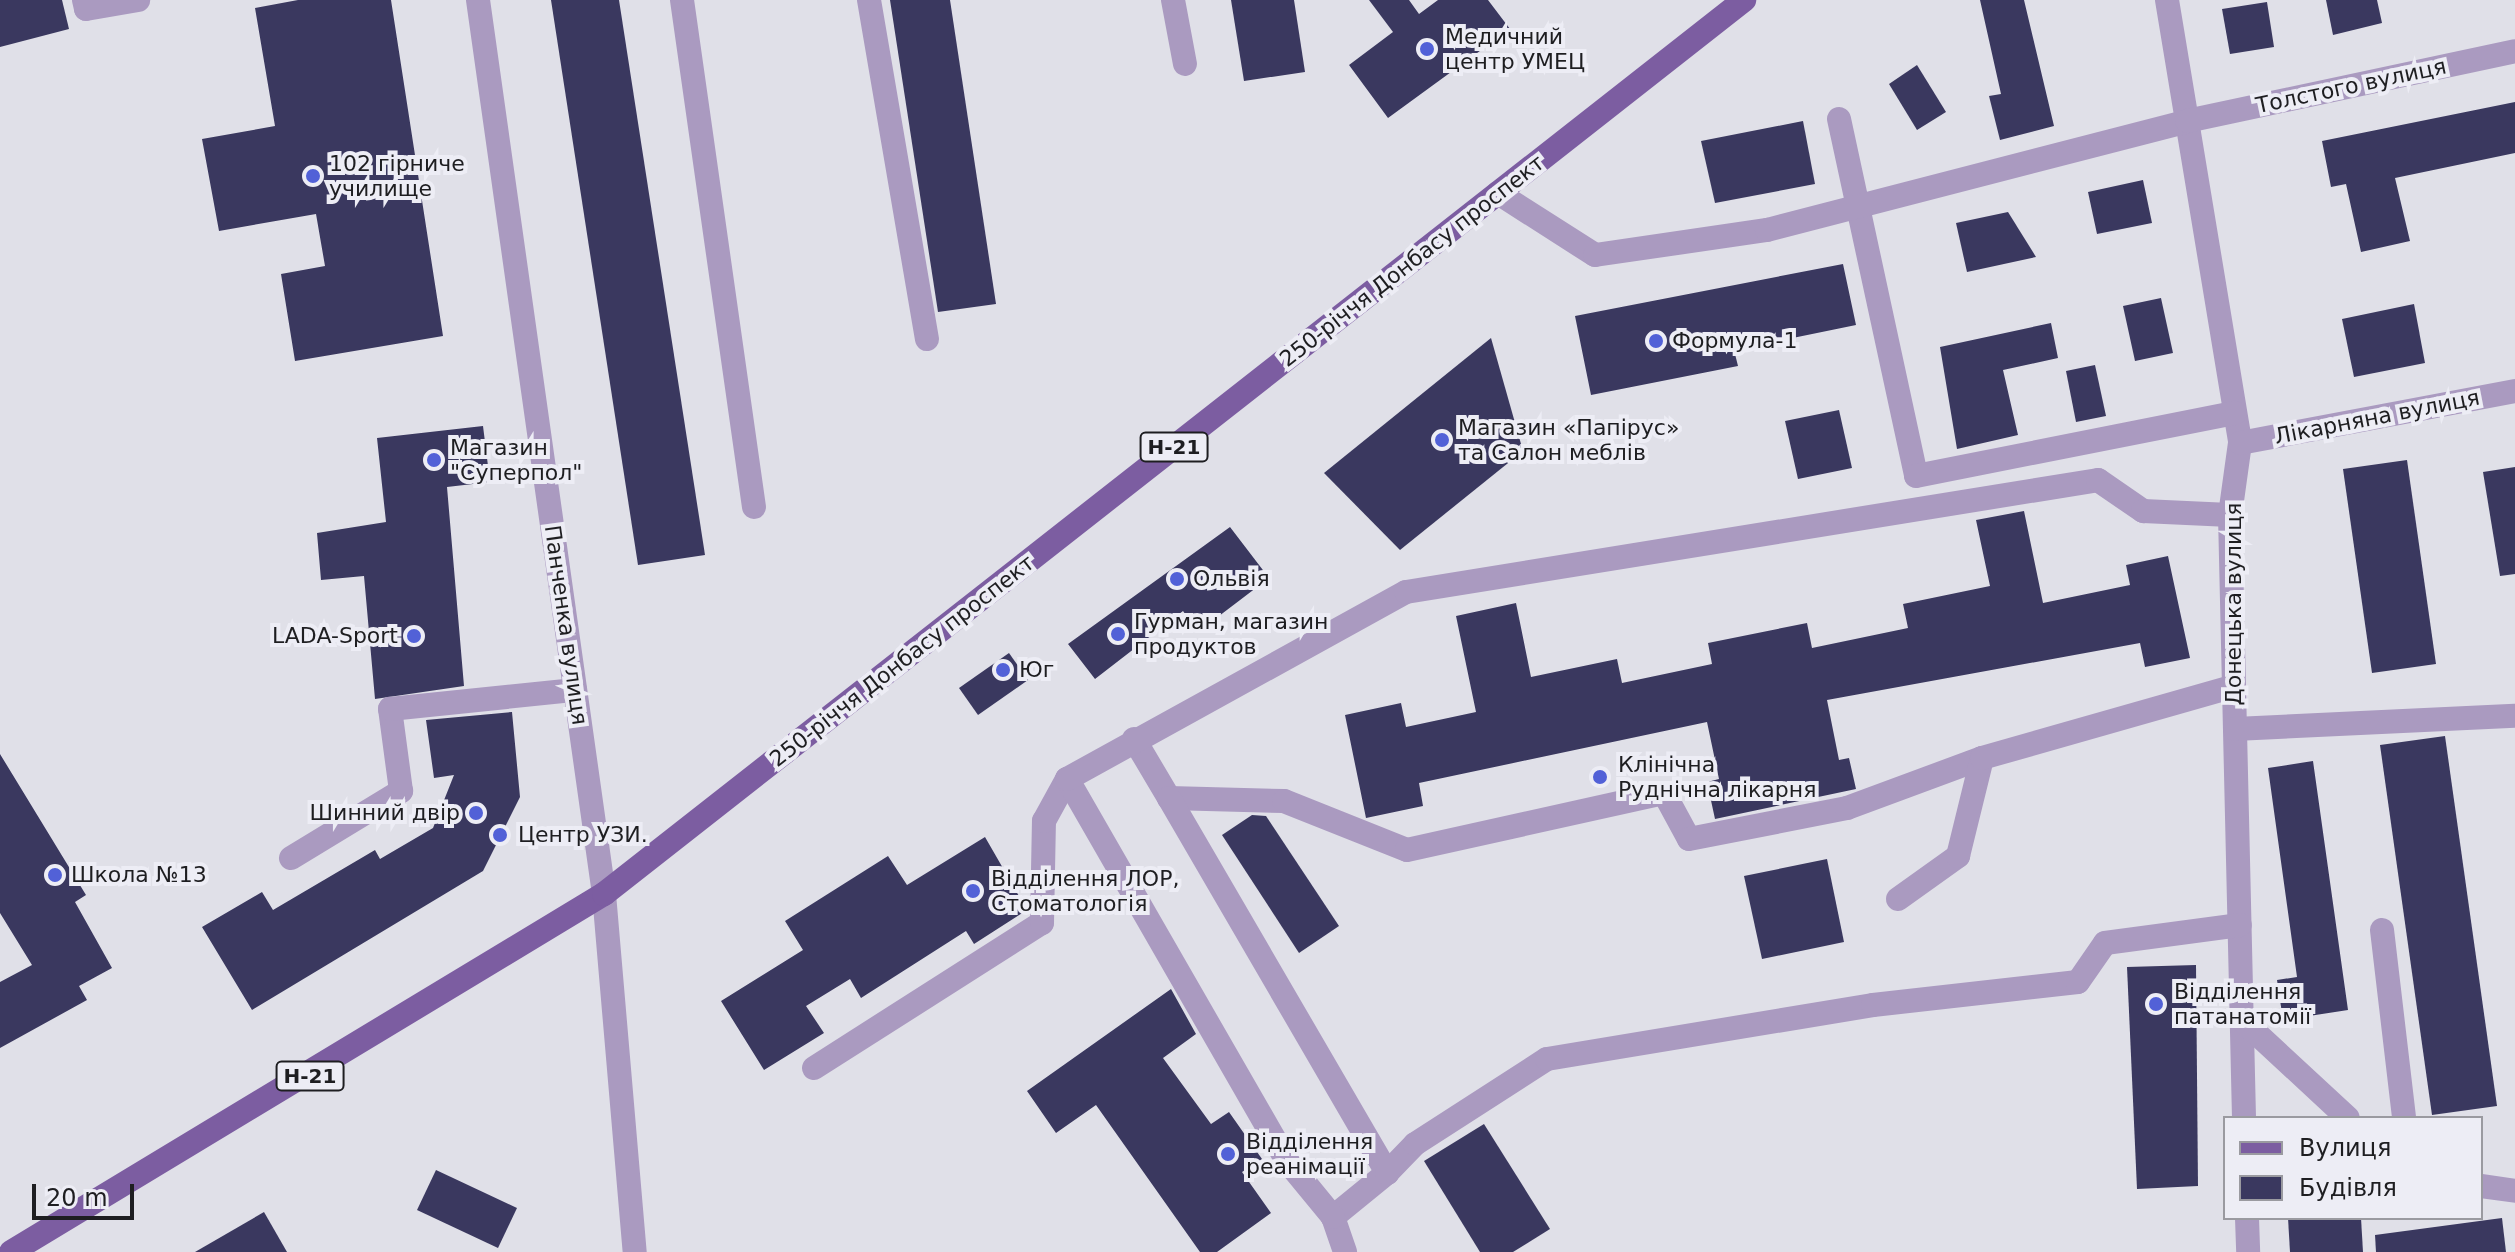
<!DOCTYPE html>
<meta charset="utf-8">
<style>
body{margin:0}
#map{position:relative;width:2515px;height:1252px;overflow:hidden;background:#e0e0e8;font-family:"DejaVu Sans",sans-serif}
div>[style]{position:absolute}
.building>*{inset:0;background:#3a385f}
.minor>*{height:24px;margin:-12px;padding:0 12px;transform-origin:12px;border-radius:12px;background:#aa9ac0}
.major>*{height:24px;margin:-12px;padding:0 12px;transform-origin:12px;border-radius:12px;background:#7c5da1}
.dots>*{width:22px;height:22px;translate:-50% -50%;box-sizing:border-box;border:4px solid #ededf5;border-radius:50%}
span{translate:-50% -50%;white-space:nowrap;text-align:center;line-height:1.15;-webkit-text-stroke:8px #ededf5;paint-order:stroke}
.shield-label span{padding:2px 6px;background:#ededf5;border:2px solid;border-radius:6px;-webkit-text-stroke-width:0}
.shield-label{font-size:20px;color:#1e1e21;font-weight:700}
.poi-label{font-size:22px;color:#1e1e21}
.left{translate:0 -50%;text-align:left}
.right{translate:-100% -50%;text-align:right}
.street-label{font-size:22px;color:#1e1e21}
.legend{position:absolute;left:2223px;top:1116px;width:260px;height:104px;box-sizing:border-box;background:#ededf5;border:2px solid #9a9aa0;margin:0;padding:10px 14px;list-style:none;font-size:24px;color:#1e1e21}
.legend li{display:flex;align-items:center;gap:16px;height:40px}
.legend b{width:40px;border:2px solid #9a9aa0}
.scale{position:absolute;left:32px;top:1184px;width:102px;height:36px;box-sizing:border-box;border:4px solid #1e1e21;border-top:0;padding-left:10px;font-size:24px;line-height:28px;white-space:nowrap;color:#1e1e21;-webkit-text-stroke:6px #ededf5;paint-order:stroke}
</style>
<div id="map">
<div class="building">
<div style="clip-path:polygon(0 0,62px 0,69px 29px,0 47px)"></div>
<div style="clip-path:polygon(298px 0,391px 0,443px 336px,295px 361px,281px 274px,325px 266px,316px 214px,219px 231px,202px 139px,275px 126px,255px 8px)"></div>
<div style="clip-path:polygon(551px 0,619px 0,705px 555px,638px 565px)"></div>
<div style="clip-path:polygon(890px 0,950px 0,996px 304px,938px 312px)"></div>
<div style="clip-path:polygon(1231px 0,1294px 0,1305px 72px,1244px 81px)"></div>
<div style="clip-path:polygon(1369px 0,1409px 0,1419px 14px,1438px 0,1488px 0,1510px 29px,1388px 118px,1349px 65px,1393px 32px)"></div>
<div style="clip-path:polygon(1980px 0,2024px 0,2054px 126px,2000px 140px,1989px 96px,2001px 94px)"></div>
<div style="clip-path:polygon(2326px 0,2377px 0,2382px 23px,2333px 35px)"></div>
<div style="clip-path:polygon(2267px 2px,2274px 47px,2230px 54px,2222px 9px)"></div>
<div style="clip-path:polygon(1917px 65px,1946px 112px,1917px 130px,1889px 84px)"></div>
<div style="clip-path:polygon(2515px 102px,2515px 153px,2395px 178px,2410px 241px,2361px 252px,2346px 184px,2331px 187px,2322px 141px)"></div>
<div style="clip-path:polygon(1803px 121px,1815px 184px,1715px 203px,1701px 141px)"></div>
<div style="clip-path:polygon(2143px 180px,2152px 223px,2097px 234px,2088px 192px)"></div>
<div style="clip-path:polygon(2008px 212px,2036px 257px,1967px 272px,1956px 223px)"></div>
<div style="clip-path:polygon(1843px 264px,1856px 325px,1734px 350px,1738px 366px,1591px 395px,1575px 316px)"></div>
<div style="clip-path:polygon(2161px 298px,2173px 353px,2135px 361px,2123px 306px)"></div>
<div style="clip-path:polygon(2414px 304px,2425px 363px,2354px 377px,2342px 319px)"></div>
<div style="clip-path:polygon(2051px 323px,2058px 358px,2003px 370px,2018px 435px,1957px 449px,1940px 347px)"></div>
<div style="clip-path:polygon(1491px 338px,1523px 451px,1400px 550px,1324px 473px)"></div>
<div style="clip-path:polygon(2095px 365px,2106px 416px,2076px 422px,2066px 371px)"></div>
<div style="clip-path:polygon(1839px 410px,1852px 468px,1798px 479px,1785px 421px)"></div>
<div style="clip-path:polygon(483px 426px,490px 482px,447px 487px,464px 686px,375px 699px,364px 576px,321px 580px,317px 533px,386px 522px,377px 438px)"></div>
<div style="clip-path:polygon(2407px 460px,2436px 664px,2372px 673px,2343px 469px)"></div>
<div style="clip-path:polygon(2515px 467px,2515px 574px,2500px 576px,2483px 472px)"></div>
<div style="clip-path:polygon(2024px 511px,2043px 603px,2130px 585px,2126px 565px,2168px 556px,2190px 658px,2145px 667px,2140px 643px,1827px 700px,1839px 760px,1849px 758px,1856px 789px,1715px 819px,1707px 782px,1719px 779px,1707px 722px,1419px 783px,1423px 806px,1366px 818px,1345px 715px,1401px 703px,1406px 727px,1476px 712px,1456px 616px,1516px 603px,1531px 677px,1617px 659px,1622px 683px,1712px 664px,1708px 643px,1807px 623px,1812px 648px,1908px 628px,1903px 604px,1990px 586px,1976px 520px)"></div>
<div style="clip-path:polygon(1230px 527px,1269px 578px,1198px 632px,1183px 611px,1095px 679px,1068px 644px)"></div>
<div style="clip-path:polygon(1009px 653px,1028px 680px,978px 715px,959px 688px)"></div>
<div style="clip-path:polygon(512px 712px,520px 797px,483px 871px,252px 1010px,202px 927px,262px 892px,273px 910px,375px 850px,380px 859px,433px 828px,454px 775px,434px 778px,426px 720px)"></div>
<div style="clip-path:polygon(2445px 736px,2497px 1106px,2432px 1115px,2380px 745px)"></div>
<div style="clip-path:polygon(0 754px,86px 895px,75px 902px,112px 968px,79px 986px,87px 1000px,0 1048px,0 982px,32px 965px,0 913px)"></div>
<div style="clip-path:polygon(2313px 761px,2348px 1010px,2283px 1020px,2277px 980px,2297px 977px,2268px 768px)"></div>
<div style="clip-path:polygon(1252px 815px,1266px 816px,1339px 926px,1299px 953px,1222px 835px)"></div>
<div style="clip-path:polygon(985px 837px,1027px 910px,974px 944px,966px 931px,861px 998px,850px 979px,806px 1006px,824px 1033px,764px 1070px,721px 1001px,803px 950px,785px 921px,888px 856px,907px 885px)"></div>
<div style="clip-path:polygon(1827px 859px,1844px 942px,1762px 959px,1744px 876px)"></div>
<div style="clip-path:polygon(2196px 965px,2198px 1186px,2137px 1189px,2127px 967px)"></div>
<div style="clip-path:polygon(1171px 989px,1196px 1034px,1163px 1058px,1211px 1124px,1229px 1112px,1262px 1159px,1242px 1172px,1271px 1213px,1217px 1252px,1200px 1252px,1096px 1105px,1056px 1133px,1027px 1091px)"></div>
<div style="clip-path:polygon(1484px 1124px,1550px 1229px,1513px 1252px,1480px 1252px,1424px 1161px)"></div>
<div style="clip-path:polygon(436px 1170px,517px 1208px,498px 1248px,417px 1210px)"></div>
<div style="clip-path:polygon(264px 1212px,287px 1252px,195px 1252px)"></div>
<div style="clip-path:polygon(2288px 1218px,2361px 1218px,2363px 1252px,2290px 1252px)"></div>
<div style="clip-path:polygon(2502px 1218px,2506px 1252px,2376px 1252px,2375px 1235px)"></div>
</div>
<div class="minor">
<div style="left:84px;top:0;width:9px;rotate:77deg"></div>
<div style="left:86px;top:9px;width:53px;rotate:-9.8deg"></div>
<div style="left:478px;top:0;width:903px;rotate:81.98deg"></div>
<div style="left:604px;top:894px;width:359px;rotate:85.1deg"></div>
<div style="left:682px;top:0;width:512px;rotate:81.92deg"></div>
<div style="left:869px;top:0;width:344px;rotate:80.3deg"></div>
<div style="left:1173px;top:0;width:65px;rotate:79.4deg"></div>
<div style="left:2167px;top:0;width:449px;rotate:80.6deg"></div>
<div style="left:2240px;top:443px;width:73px;rotate:97.9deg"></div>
<div style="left:2230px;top:515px;width:603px;rotate:88.67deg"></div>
<div style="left:1839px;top:119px;width:365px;rotate:77.8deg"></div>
<div style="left:1916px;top:476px;width:325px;rotate:-11.2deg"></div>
<div style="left:1498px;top:193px;width:115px;rotate:32.6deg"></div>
<div style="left:1595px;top:255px;width:174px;rotate:-8.3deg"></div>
<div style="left:1767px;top:230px;width:434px;rotate:-14.5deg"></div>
<div style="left:2187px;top:121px;width:335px;rotate:-12deg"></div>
<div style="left:2240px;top:443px;width:280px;rotate:-10.7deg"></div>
<div style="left:2235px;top:729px;width:280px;rotate:-2.7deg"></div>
<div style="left:1134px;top:739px;width:69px;rotate:59.3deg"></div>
<div style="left:1169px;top:798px;width:115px;rotate:1.5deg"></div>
<div style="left:1284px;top:801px;width:132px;rotate:21.7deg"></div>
<div style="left:1407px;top:850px;width:263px;rotate:-12.5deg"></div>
<div style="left:1664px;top:793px;width:52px;rotate:61.5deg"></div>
<div style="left:1689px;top:839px;width:161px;rotate:-11.1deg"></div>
<div style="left:1847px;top:808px;width:144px;rotate:-20.3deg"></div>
<div style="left:1169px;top:798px;width:434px;rotate:59.8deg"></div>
<div style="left:1387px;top:1173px;width:70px;rotate:140.8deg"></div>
<div style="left:1333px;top:1217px;width:37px;rotate:71deg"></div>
<div style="left:291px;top:858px;width:129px;rotate:-31.3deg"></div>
<div style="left:401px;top:791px;width:83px;rotate:-97.6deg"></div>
<div style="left:390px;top:709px;width:186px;rotate:-5.9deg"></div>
<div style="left:1898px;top:899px;width:74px;rotate:-35.6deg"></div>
<div style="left:1958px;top:856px;width:101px;rotate:-76.2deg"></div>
<div style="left:1982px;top:758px;width:262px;rotate:-15.9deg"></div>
<div style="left:2382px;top:930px;width:189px;rotate:83.3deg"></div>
<div style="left:2242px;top:1020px;width:144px;rotate:42.8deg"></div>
<div style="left:814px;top:1068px;width:270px;rotate:-32.5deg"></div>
<div style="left:1042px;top:923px;width:102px;rotate:-88.9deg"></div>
<div style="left:1044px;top:821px;width:48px;rotate:-61.3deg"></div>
<div style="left:1387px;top:1173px;width:40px;rotate:-46deg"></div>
<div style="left:1415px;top:1144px;width:157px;rotate:-32.8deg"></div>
<div style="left:1547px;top:1059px;width:330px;rotate:-9.4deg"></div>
<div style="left:1873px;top:1005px;width:206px;rotate:-6.4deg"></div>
<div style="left:2078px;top:982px;width:47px;rotate:-55.3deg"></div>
<div style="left:2105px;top:943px;width:136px;rotate:-7.6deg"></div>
<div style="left:2481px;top:1186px;width:34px;rotate:8deg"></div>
<div style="left:1333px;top:1217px;width:72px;rotate:-129.4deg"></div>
<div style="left:1287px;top:1161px;width:441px;rotate:-119.9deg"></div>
<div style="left:1067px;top:779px;width:387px;rotate:-28.9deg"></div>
<div style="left:1406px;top:592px;width:701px;rotate:-9.19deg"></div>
<div style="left:2098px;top:480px;width:55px;rotate:34.6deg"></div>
<div style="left:2143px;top:511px;width:87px;rotate:2.6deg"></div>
<div style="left:2247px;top:1218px;width:34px;rotate:88deg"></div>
</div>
<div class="major">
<div style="left:11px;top:1252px;width:693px;rotate:-31.12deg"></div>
<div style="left:604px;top:894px;width:1449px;rotate:-38.1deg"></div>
</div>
<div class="dots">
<div style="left:1427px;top:49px;background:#5261d7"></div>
<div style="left:313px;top:176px;background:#5261d7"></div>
<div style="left:1656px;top:341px;background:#5261d7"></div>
<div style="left:1442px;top:440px;background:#5261d7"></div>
<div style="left:434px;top:460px;background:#5261d7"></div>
<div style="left:1177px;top:579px;background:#5261d7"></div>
<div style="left:1118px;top:634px;background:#5261d7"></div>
<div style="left:414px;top:636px;background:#5261d7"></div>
<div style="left:1003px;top:670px;background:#5261d7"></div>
<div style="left:1600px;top:777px;background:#5261d7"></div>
<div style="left:476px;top:813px;background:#5261d7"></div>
<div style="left:500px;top:835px;background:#5261d7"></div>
<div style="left:55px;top:875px;background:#5261d7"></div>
<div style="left:973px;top:891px;background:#5261d7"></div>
<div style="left:2156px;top:1004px;background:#5261d7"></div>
<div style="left:1228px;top:1154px;background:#5261d7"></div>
</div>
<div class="shield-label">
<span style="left:1174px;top:447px">Н-21</span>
<span style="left:310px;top:1076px">Н-21</span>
</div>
<div class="poi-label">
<span class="left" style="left:1445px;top:49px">Медичний<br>центр УМЕЦ</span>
<span class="left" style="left:329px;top:176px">102 гірниче<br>училище</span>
<span class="left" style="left:1672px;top:341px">Формула-1</span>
<span class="left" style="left:1458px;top:440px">Магазин «Папірус»<br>та Салон меблів</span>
<span class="left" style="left:450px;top:460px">Магазин<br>"Суперпол"</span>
<span class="left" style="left:1193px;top:579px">Ольвія</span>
<span class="left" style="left:1134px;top:634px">Гурман, магазин<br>продуктов</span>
<span class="right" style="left:398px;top:636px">LADA-Sport</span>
<span class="left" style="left:1019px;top:670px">Юг</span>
<span class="left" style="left:1618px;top:777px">Клінічна<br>Руднічна лікарня</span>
<span class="right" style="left:460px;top:813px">Шинний двір</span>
<span class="left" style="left:518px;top:835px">Центр УЗИ.</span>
<span class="left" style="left:71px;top:875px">Школа №13</span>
<span class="left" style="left:991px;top:891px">Відділення ЛОР,<br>Стоматологія</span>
<span class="left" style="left:2174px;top:1004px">Відділення<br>патанатомії</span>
<span class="left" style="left:1246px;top:1154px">Відділення<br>реанімації</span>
</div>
<div class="street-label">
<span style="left:2351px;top:86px;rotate:-12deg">Толстого вулиця</span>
<span style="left:1412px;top:261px;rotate:-38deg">250-річчя Донбасу проспект</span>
<span style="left:2377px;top:417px;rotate:-11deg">Лікарняна вулиця</span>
<span style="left:2234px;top:604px;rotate:-90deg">Донецька вулиця</span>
<span style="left:566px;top:625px;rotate:82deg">Панченка вулиця</span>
<span style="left:902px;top:661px;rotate:-38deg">250-річчя Донбасу проспект</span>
</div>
<ul class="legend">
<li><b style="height:10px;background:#7c5da1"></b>Вулиця</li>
<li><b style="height:22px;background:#3a385f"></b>Будівля</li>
</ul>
<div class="scale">20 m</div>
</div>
